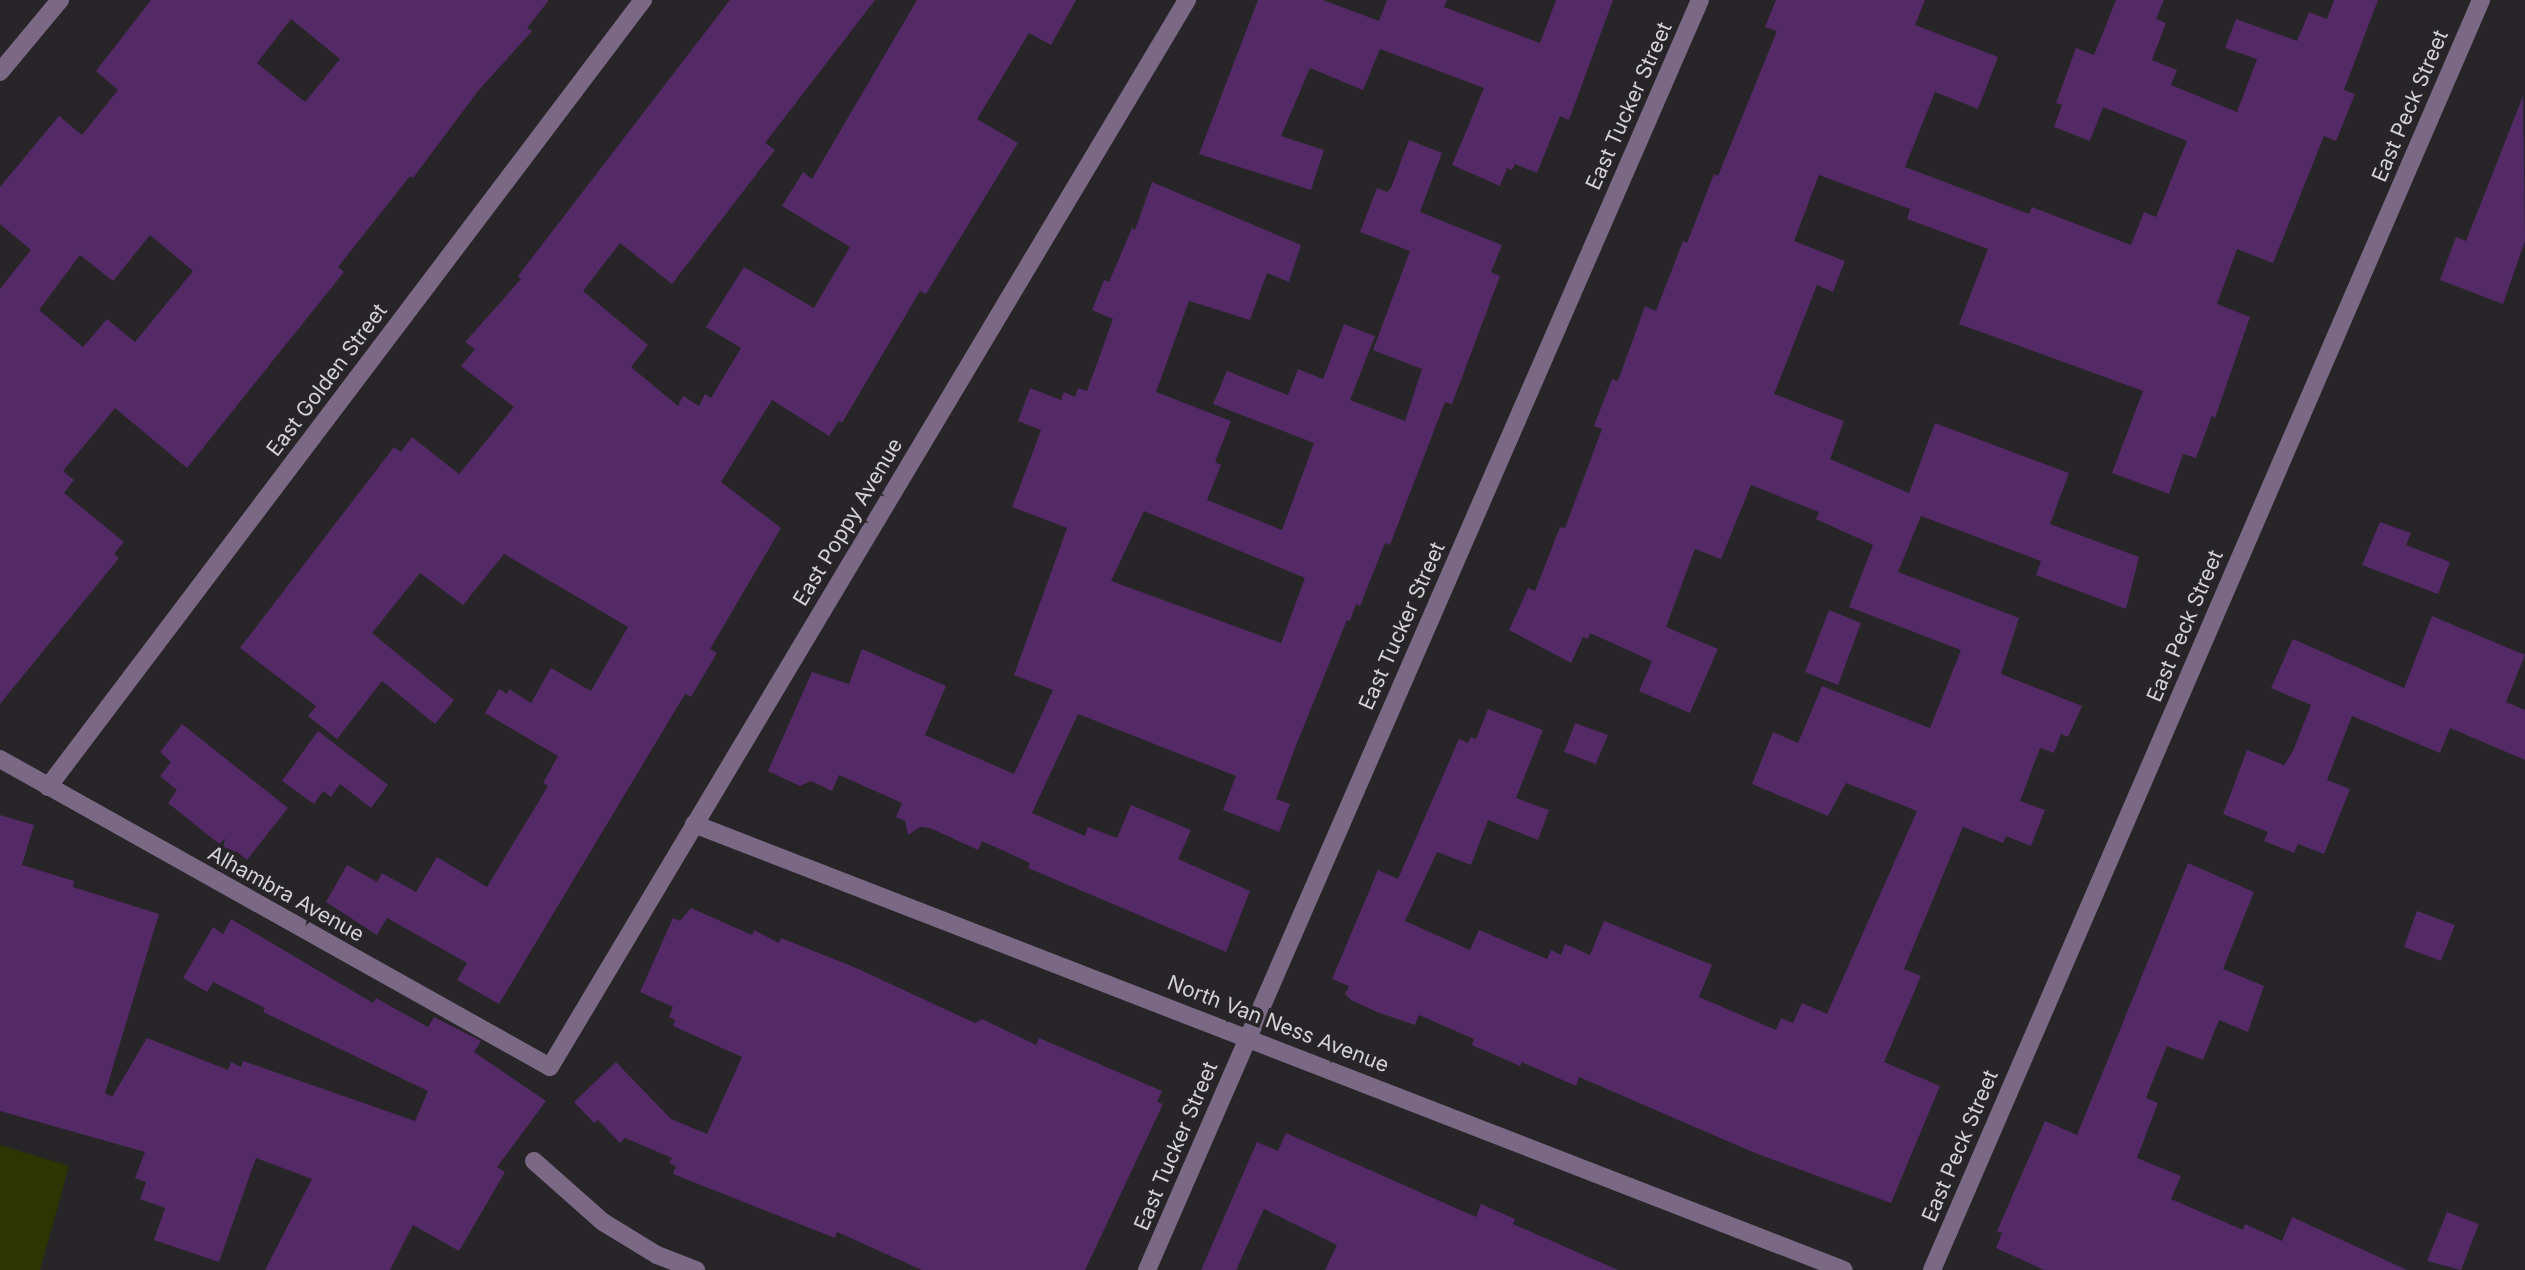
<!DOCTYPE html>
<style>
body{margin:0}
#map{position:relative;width:2525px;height:1270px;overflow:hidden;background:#272528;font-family:Inter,sans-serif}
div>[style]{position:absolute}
.green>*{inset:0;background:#2d3601}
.building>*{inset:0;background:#532a65}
.minor>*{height:18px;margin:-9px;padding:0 9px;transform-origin:9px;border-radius:9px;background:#7a6884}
span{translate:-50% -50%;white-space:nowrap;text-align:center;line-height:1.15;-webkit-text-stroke:7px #272528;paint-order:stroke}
.street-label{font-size:21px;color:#d4d2d4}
</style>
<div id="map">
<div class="green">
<div style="clip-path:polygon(0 1145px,69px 1166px,40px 1270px,0 1270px)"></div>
</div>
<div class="building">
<div style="clip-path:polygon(evenodd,151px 0,549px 0,527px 28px,532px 31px,478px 91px,413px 178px,410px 176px,338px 267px,344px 272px,187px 468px,115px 408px,63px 471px,74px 480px,64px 493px,124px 542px,114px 554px,119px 558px,0 704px,0 289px,31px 250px,0 224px,0 187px,59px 116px,82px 135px,118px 90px,96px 71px,151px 0,291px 19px,340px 59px,305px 102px,257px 63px,291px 19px,151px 0,150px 235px,193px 271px,135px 342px,107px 319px,83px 347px,39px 310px,80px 255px,113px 281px,150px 235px)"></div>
<div style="clip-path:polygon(730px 0,875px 0,765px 143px,775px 150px,672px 284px,620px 243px,583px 291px,648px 345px,631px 367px,678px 406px,683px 396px,699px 406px,705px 394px,711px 398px,741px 348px,706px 327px,744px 267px,814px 308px,850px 247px,782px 206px,803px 172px,812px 179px,917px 0,1076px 0,1051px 45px,1029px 33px,977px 119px,1018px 143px,926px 294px,920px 291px,842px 423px,839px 421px,829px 436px,772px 400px,721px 482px,781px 528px,710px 649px,717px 653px,691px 697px,685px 694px,499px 1004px,457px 980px,467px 963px,387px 918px,377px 935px,326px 902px,347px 865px,377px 882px,382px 873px,416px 892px,437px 857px,487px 887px,548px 786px,543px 783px,558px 756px,485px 713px,499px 689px,507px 694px,509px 689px,531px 703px,551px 668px,591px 691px,628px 627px,504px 554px,463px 605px,420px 573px,372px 633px,454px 700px,435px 724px,382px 681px,337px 739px,308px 716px,316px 706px,240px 648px,394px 447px,401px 452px,412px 437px,459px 474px,514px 407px,461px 366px,475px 349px,465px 342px,521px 279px,518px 276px)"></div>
<div style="clip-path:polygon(1258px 0,1323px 0,1379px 21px,1387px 0,1447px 0,1444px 7px,1540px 43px,1556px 0,1613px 0,1569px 120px,1560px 116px,1537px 173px,1515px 164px,1512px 170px,1507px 168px,1500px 186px,1452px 165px,1484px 88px,1380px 49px,1363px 90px,1310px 68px,1281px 136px,1324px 150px,1311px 190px,1199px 154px)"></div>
<div style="clip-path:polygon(1776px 0,1925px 0,1915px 25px,1998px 57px,1978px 109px,1935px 92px,1905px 167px,2029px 214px,2032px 207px,2131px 245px,2144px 212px,2156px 217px,2187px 141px,2103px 107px,2090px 141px,2054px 127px,2062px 105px,2056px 103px,2076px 48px,2094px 55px,2116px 0,2164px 0,2156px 19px,2166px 23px,2152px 60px,2177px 70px,2171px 85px,2237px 112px,2257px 59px,2225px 48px,2236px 19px,2297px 41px,2309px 12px,2327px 19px,2334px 0,2378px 0,2344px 90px,2355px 94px,2336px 141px,2324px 136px,2273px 263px,2237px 249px,2217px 304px,2250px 317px,2215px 418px,2212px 416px,2196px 458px,2183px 454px,2169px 494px,2112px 473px,2143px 391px,1959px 324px,1988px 249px,1907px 219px,1910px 209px,1819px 175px,1794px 241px,1845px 261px,1833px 292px,1817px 285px,1774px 394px,1844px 421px,1830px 459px,1909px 493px,1935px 423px,2069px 473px,2050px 524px,2139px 557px,2126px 609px,2036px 575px,2041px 561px,1921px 516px,1898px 572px,2019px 618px,2001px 674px,2082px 706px,2068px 737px,2061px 734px,2054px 753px,2040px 748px,2020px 801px,2045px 810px,2031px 846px,2006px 836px,2003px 843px,1963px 827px,1904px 969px,1921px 976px,1884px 1062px,1940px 1086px,1891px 1203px,1755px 1153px,1579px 1077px,1576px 1086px,1522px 1062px,1520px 1066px,1472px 1045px,1474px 1039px,1419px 1015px,1415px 1025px,1377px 1012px,1351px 1000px,1345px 994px,1349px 986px,1332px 979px,1378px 870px,1398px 879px,1459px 739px,1468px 743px,1471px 737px,1476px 739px,1488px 709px,1543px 730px,1516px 798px,1549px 810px,1538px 840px,1488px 820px,1471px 865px,1437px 852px,1405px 921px,1470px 950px,1479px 930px,1547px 959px,1551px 950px,1561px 955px,1565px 944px,1590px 955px,1604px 921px,1712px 965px,1699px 997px,1776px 1030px,1781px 1018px,1793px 1023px,1802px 1003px,1827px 1014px,1917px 811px,1846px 783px,1828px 816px,1752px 784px,1773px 732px,1798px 743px,1822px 686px,1930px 728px,1961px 650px,1849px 607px,1873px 545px,1816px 519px,1819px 512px,1751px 485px,1721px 559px,1695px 549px,1666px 627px,1718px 649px,1690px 713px,1639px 691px,1652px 661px,1590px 633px,1588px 639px,1583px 637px,1571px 663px,1509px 630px,1528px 588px,1535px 591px,1560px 527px,1565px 528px,1602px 429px,1594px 426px,1612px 379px,1618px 381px,1645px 306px,1656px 311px,1683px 241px,1687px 243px,1714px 174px,1718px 176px,1777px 31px,1765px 27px)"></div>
<div style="clip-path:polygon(2523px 96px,2525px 241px,2503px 304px,2440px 280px,2456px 237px,2466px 241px)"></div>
<div style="clip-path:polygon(evenodd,1409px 140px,1442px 153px,1420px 212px,1502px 245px,1491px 272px,1500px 276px,1452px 404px,1445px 402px,1390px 545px,1385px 543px,1360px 606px,1356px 604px,1350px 621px,1347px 620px,1297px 743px,1276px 799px,1290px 804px,1279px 832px,1223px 810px,1236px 776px,1078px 714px,1032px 813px,1085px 836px,1088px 827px,1117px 838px,1131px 805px,1191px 830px,1178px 859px,1250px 891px,1226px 952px,1028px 868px,1030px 863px,982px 841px,978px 850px,930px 828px,920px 827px,908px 835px,905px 821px,896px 817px,902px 803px,839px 775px,832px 791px,811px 781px,800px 786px,768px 771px,812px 672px,849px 684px,862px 649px,946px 686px,925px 735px,1014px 774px,1053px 690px,1014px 675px,1067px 528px,1012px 507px,1041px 430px,1018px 421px,1030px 388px,1061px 400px,1064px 392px,1075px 397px,1078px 388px,1087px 391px,1113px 319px,1092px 310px,1104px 280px,1109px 282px,1132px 228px,1135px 230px,1152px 182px,1301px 245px,1289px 282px,1267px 273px,1250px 320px,1189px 301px,1156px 392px,1231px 421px,1215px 462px,1221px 465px,1207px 500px,1282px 530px,1314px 443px,1213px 404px,1227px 371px,1288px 395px,1298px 369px,1323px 379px,1344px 324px,1375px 336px,1350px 400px,1405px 421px,1422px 369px,1373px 350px,1410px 251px,1360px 232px,1377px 188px,1387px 192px,1391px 188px,1409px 140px,1144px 511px,1305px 578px,1281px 643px,1111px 581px,1144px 511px)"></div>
<div style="clip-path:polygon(2380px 522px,2411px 533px,2406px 545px,2450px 562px,2438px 594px,2362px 565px)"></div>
<div style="clip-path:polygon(1829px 610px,1861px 623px,1838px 685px,1805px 672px)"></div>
<div style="clip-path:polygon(2432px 616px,2525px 655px,2506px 702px,2525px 710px,2525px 760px,2450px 728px,2440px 753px,2352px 716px,2327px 780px,2350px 789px,2324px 854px,2298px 844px,2294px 853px,2264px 841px,2268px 832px,2223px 814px,2247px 750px,2284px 765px,2293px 751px,2311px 705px,2271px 688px,2293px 639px,2404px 688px)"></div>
<div style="clip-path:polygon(1575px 723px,1608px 735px,1596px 764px,1564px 752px)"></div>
<div style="clip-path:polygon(182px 724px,288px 808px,247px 860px,236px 851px,233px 855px,168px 803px,177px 790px,160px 776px,171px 762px,160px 752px)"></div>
<div style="clip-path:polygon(318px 731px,388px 785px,371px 808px,340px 784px,331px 797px,323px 791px,314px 804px,282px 781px)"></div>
<div style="clip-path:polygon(0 815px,34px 825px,22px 865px,74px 881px,73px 887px,159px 914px,105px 1093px,112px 1097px,147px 1038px,228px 1070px,231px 1062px,241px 1067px,243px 1061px,415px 1121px,428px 1091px,263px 1012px,265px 1008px,213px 982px,207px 992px,183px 978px,213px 927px,223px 934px,231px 919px,373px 1003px,376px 998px,428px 1027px,434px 1017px,481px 1041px,474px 1052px,546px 1101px,497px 1167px,505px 1172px,459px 1251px,413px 1225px,390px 1270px,265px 1270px,312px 1179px,256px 1158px,219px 1262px,154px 1240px,165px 1208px,140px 1199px,146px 1182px,135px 1178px,145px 1152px,0 1111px)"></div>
<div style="clip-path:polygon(2188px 863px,2254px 892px,2223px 969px,2264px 986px,2248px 1032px,2219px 1020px,2203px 1060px,2167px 1046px,2146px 1098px,2158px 1103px,2137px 1158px,2181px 1176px,2171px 1199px,2243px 1230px,2245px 1224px,2282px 1241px,2292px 1217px,2407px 1270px,2044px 1270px,1996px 1248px,2002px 1233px,1997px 1231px,2045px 1121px,2077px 1135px)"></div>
<div style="clip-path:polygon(691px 908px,752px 935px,754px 930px,779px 943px,781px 938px,854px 967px,975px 1023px,982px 1019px,1036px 1045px,1039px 1038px,1162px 1091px,1157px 1102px,1163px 1104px,1085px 1270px,922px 1270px,837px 1232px,835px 1238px,673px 1174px,676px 1166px,669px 1163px,672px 1158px,625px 1138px,620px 1143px,598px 1120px,594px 1123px,574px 1102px,616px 1062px,671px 1119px,707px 1134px,742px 1057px,673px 1026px,675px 1020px,669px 1017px,673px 1007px,640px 992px,673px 918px,680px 921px)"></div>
<div style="clip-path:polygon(2417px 911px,2455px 925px,2441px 961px,2404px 947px)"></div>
<div style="clip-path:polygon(1286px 1133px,1476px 1217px,1481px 1204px,1515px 1219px,1513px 1224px,1618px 1270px,1325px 1270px,1337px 1245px,1264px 1209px,1236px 1270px,1201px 1270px,1257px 1142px,1278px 1151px)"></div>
<div style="clip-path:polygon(2447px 1212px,2479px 1224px,2461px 1270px,2427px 1261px)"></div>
</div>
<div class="minor">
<div style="left:0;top:72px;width:94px;rotate:-50.2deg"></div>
<div style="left:0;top:759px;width:630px;rotate:29.25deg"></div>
<div style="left:550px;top:1067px;width:1243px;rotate:-59.16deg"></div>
<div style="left:48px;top:787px;width:987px;rotate:-52.91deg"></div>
<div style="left:694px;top:824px;width:1233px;rotate:21.2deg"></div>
<div style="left:534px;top:1161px;width:92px;rotate:41.5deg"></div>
<div style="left:603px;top:1222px;width:63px;rotate:31.4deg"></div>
<div style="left:657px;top:1255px;width:42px;rotate:21deg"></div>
<div style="left:1147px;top:1270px;width:1385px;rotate:-66.47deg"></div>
<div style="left:1932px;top:1270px;width:1384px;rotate:-66.62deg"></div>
</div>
<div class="street-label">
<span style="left:1629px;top:106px;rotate:-66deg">East Tucker Street</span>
<span style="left:2410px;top:106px;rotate:-67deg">East Peck Street</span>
<span style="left:327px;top:380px;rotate:-53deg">East Golden Street</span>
<span style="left:848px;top:522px;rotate:-59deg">East Poppy Avenue</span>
<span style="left:1402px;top:626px;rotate:-66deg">East Tucker Street</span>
<span style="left:2185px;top:626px;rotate:-67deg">East Peck Street</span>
<span style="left:286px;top:894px;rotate:29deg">Alhambra Avenue</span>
<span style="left:1278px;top:1024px;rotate:21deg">North Van Ness Avenue</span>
<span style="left:1176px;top:1146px;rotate:-67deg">East Tucker Street</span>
<span style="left:1960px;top:1146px;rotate:-67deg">East Peck Street</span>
</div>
</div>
